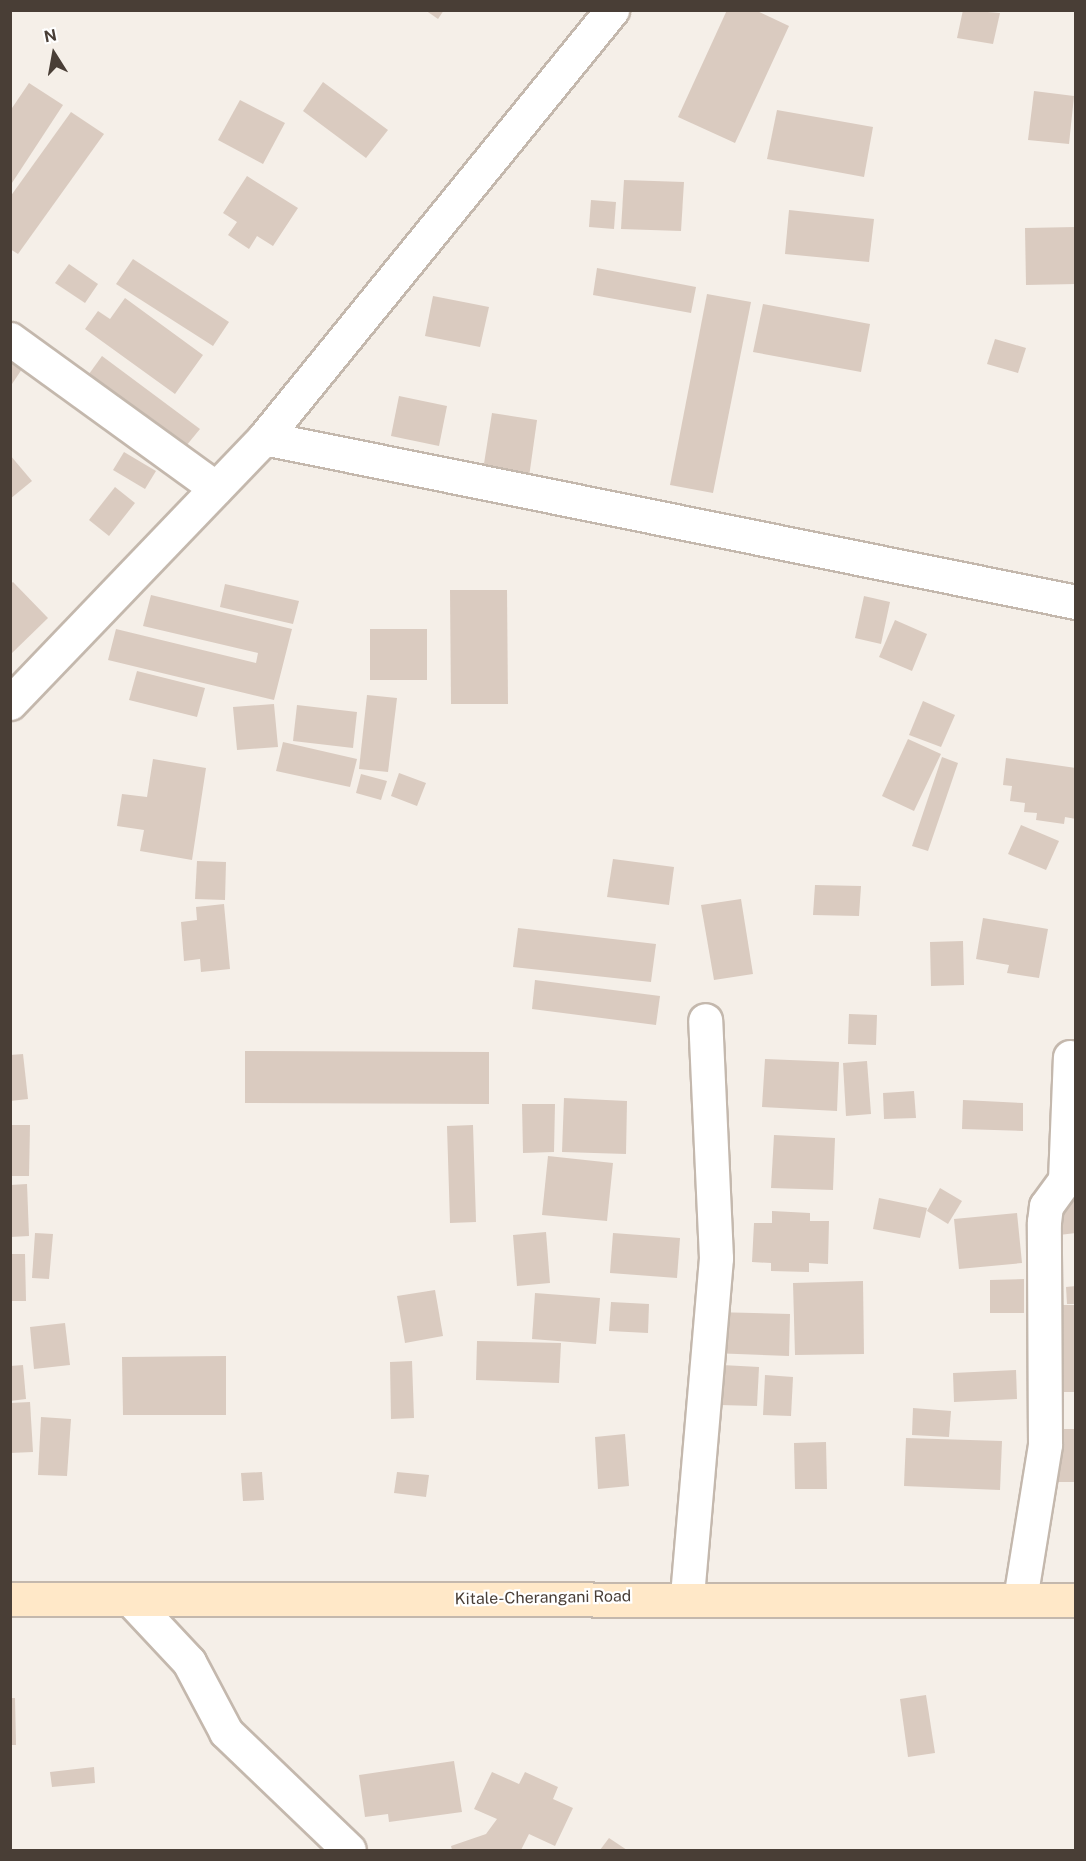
<!DOCTYPE html>
<style>
body{margin:0}
#map{position:relative;width:1086px;height:1861px;overflow:hidden;background:#f5efe8;font-family:"Public Sans",sans-serif}
div>[style]{position:absolute}
.building>*{inset:0;background:#dacbc0}
.roads{filter:drop-shadow(2px 0 #c4b8ad) drop-shadow(-2px 0 #c4b8ad) drop-shadow(0 2px #c4b8ad) drop-shadow(0 -2px #c4b8ad)}
.minor>*{height:33px;margin:-16.5px;padding:0 16.5px;transform-origin:16.5px;border-radius:16.5px;background:#fff}
.secondary>*{height:33px;margin:-16.5px;padding:0 16.5px;transform-origin:16.5px;border-radius:16.5px;background:#ffe8c8}
span{translate:-50% -50%;white-space:nowrap;text-align:center;line-height:1.15;-webkit-text-stroke:4.5px #fff;paint-order:stroke}
.street-label{font-size:16px;color:#493e36}
.frame{position:absolute;inset:0;border:12px solid #493e36;pointer-events:none}
.north{position:absolute;left:24px;top:24px;width:60px;height:60px;-webkit-text-stroke:4px #fff;paint-order:stroke;rotate:349deg;font-size:16px;font-weight:700;line-height:24px;text-align:center;color:#493e36}
.north::after{content:'';display:block;margin:auto;width:21px;height:27px;background:#493e36;clip-path:polygon(50% 0,100% 100%,50% 72%,0 100%)}
</style>
<div id="map">
<div class="building">
<div style="clip-path:polygon(425px 10px,444px 10px,438px 19px)"></div>
<div style="clip-path:polygon(727px 10px,755px 10px,789px 26px,735px 143px,678px 117px)"></div>
<div style="clip-path:polygon(963px 10px,1000px 13px,993px 44px,957px 38px)"></div>
<div style="clip-path:polygon(323px 82px,388px 130px,366px 158px,303px 111px)"></div>
<div style="clip-path:polygon(29px 83px,63px 105px,10px 186px,10px 111px)"></div>
<div style="clip-path:polygon(1034px 91px,1074px 96px,1069px 144px,1028px 140px)"></div>
<div style="clip-path:polygon(240px 100px,285px 123px,263px 164px,218px 140px)"></div>
<div style="clip-path:polygon(777px 110px,873px 127px,864px 177px,767px 159px)"></div>
<div style="clip-path:polygon(71px 112px,104px 134px,18px 254px,10px 249px,10px 197px)"></div>
<div style="clip-path:polygon(247px 176px,298px 208px,273px 246px,257px 236px,249px 249px,228px 235px,237px 222px,223px 213px)"></div>
<div style="clip-path:polygon(624px 180px,684px 182px,681px 231px,621px 229px)"></div>
<div style="clip-path:polygon(591px 200px,616px 202px,614px 229px,589px 227px)"></div>
<div style="clip-path:polygon(789px 210px,874px 219px,869px 262px,785px 254px)"></div>
<div style="clip-path:polygon(1076px 227px,1076px 284px,1026px 285px,1025px 228px)"></div>
<div style="clip-path:polygon(133px 259px,229px 322px,213px 346px,116px 284px)"></div>
<div style="clip-path:polygon(69px 264px,98px 284px,85px 303px,55px 283px)"></div>
<div style="clip-path:polygon(597px 268px,696px 287px,691px 313px,593px 295px)"></div>
<div style="clip-path:polygon(707px 294px,751px 302px,713px 493px,670px 485px)"></div>
<div style="clip-path:polygon(433px 296px,489px 307px,480px 347px,425px 336px)"></div>
<div style="clip-path:polygon(125px 298px,203px 355px,175px 394px,85px 329px,98px 311px,110px 319px)"></div>
<div style="clip-path:polygon(763px 304px,870px 324px,861px 372px,753px 352px)"></div>
<div style="clip-path:polygon(995px 339px,1026px 348px,1018px 373px,987px 364px)"></div>
<div style="clip-path:polygon(102px 356px,200px 429px,186px 446px,89px 374px)"></div>
<div style="clip-path:polygon(10px 362px,22px 369px,10px 387px)"></div>
<div style="clip-path:polygon(399px 396px,447px 406px,439px 446px,391px 436px)"></div>
<div style="clip-path:polygon(492px 413px,537px 420px,529px 477px,483px 470px)"></div>
<div style="clip-path:polygon(124px 452px,156px 471px,145px 489px,113px 470px)"></div>
<div style="clip-path:polygon(10px 455px,32px 481px,10px 499px)"></div>
<div style="clip-path:polygon(115px 487px,135px 503px,109px 536px,89px 520px)"></div>
<div style="clip-path:polygon(13px 582px,48px 618px,10px 655px,10px 584px)"></div>
<div style="clip-path:polygon(225px 584px,299px 601px,293px 624px,220px 607px)"></div>
<div style="clip-path:polygon(450px 590px,507px 590px,508px 704px,451px 704px)"></div>
<div style="clip-path:polygon(151px 595px,292px 629px,274px 700px,108px 660px,116px 629px,256px 663px,258px 653px,143px 626px)"></div>
<div style="clip-path:polygon(864px 596px,890px 602px,881px 644px,855px 638px)"></div>
<div style="clip-path:polygon(895px 620px,927px 634px,912px 671px,879px 657px)"></div>
<div style="clip-path:polygon(370px 629px,427px 629px,427px 680px,370px 680px)"></div>
<div style="clip-path:polygon(137px 671px,205px 688px,197px 717px,129px 700px)"></div>
<div style="clip-path:polygon(367px 695px,397px 698px,388px 772px,359px 769px)"></div>
<div style="clip-path:polygon(923px 701px,955px 715px,941px 747px,909px 735px)"></div>
<div style="clip-path:polygon(274px 704px,278px 747px,237px 750px,233px 707px)"></div>
<div style="clip-path:polygon(297px 705px,357px 712px,353px 748px,293px 741px)"></div>
<div style="clip-path:polygon(908px 739px,941px 754px,914px 811px,882px 796px)"></div>
<div style="clip-path:polygon(283px 742px,357px 759px,350px 787px,276px 771px)"></div>
<div style="clip-path:polygon(942px 757px,958px 763px,928px 851px,912px 846px)"></div>
<div style="clip-path:polygon(1006px 758px,1076px 768px,1076px 819px,1065px 817px,1064px 824px,1036px 820px,1037px 813px,1024px 812px,1025px 803px,1010px 801px,1012px 786px,1003px 785px)"></div>
<div style="clip-path:polygon(153px 759px,206px 768px,192px 860px,140px 851px,144px 830px,117px 826px,122px 794px,147px 797px)"></div>
<div style="clip-path:polygon(399px 773px,426px 783px,417px 806px,391px 796px)"></div>
<div style="clip-path:polygon(361px 774px,387px 781px,381px 800px,356px 793px)"></div>
<div style="clip-path:polygon(1021px 825px,1059px 841px,1046px 870px,1008px 854px)"></div>
<div style="clip-path:polygon(613px 859px,674px 867px,669px 905px,607px 897px)"></div>
<div style="clip-path:polygon(197px 861px,226px 862px,225px 900px,195px 899px)"></div>
<div style="clip-path:polygon(815px 885px,861px 886px,859px 916px,813px 915px)"></div>
<div style="clip-path:polygon(741px 899px,753px 974px,714px 980px,701px 905px)"></div>
<div style="clip-path:polygon(224px 904px,230px 969px,201px 972px,200px 959px,184px 961px,181px 922px,197px 920px,196px 907px)"></div>
<div style="clip-path:polygon(983px 918px,1048px 929px,1039px 978px,1007px 973px,1009px 965px,976px 959px)"></div>
<div style="clip-path:polygon(518px 928px,656px 944px,651px 982px,513px 967px)"></div>
<div style="clip-path:polygon(963px 941px,964px 985px,931px 986px,930px 942px)"></div>
<div style="clip-path:polygon(535px 980px,660px 996px,656px 1025px,532px 1009px)"></div>
<div style="clip-path:polygon(849px 1014px,877px 1015px,876px 1045px,848px 1044px)"></div>
<div style="clip-path:polygon(245px 1051px,489px 1052px,489px 1104px,245px 1103px)"></div>
<div style="clip-path:polygon(23px 1054px,28px 1099px,10px 1101px,10px 1055px)"></div>
<div style="clip-path:polygon(765px 1059px,839px 1062px,837px 1111px,762px 1107px)"></div>
<div style="clip-path:polygon(867px 1061px,871px 1114px,846px 1116px,843px 1063px)"></div>
<div style="clip-path:polygon(914px 1091px,916px 1118px,884px 1119px,883px 1093px)"></div>
<div style="clip-path:polygon(564px 1098px,627px 1101px,626px 1154px,562px 1152px)"></div>
<div style="clip-path:polygon(963px 1100px,1023px 1103px,1023px 1131px,962px 1129px)"></div>
<div style="clip-path:polygon(522px 1104px,555px 1104px,554px 1152px,523px 1153px)"></div>
<div style="clip-path:polygon(10px 1125px,30px 1125px,29px 1176px,10px 1176px)"></div>
<div style="clip-path:polygon(473px 1125px,476px 1222px,450px 1223px,447px 1126px)"></div>
<div style="clip-path:polygon(774px 1135px,835px 1138px,833px 1190px,771px 1188px)"></div>
<div style="clip-path:polygon(548px 1156px,613px 1163px,607px 1221px,542px 1215px)"></div>
<div style="clip-path:polygon(27px 1184px,29px 1236px,10px 1237px,10px 1185px)"></div>
<div style="clip-path:polygon(940px 1188px,962px 1201px,948px 1224px,927px 1211px)"></div>
<div style="clip-path:polygon(1076px 1195px,1076px 1233px,1059px 1235px,1056px 1197px)"></div>
<div style="clip-path:polygon(879px 1198px,927px 1208px,920px 1238px,873px 1229px)"></div>
<div style="clip-path:polygon(772px 1211px,810px 1213px,810px 1221px,829px 1221px,828px 1264px,809px 1263px,809px 1272px,771px 1271px,771px 1263px,752px 1262px,754px 1223px,772px 1223px)"></div>
<div style="clip-path:polygon(1017px 1213px,1022px 1263px,959px 1269px,954px 1219px)"></div>
<div style="clip-path:polygon(546px 1232px,550px 1283px,517px 1286px,513px 1235px)"></div>
<div style="clip-path:polygon(35px 1233px,53px 1234px,49px 1279px,32px 1278px)"></div>
<div style="clip-path:polygon(613px 1233px,680px 1238px,677px 1278px,610px 1273px)"></div>
<div style="clip-path:polygon(10px 1254px,25px 1254px,26px 1301px,10px 1301px)"></div>
<div style="clip-path:polygon(1024px 1279px,1024px 1313px,990px 1313px,990px 1280px)"></div>
<div style="clip-path:polygon(863px 1281px,864px 1354px,795px 1355px,793px 1283px)"></div>
<div style="clip-path:polygon(1076px 1286px,1076px 1304px,1067px 1304px,1066px 1287px)"></div>
<div style="clip-path:polygon(435px 1290px,443px 1336px,405px 1343px,397px 1296px)"></div>
<div style="clip-path:polygon(535px 1293px,600px 1298px,596px 1344px,532px 1339px)"></div>
<div style="clip-path:polygon(611px 1302px,649px 1304px,648px 1333px,609px 1331px)"></div>
<div style="clip-path:polygon(1058px 1305px,1076px 1305px,1076px 1392px,1058px 1392px)"></div>
<div style="clip-path:polygon(712px 1312px,790px 1314px,789px 1356px,711px 1353px)"></div>
<div style="clip-path:polygon(65px 1323px,70px 1365px,34px 1369px,30px 1327px)"></div>
<div style="clip-path:polygon(477px 1341px,561px 1343px,559px 1383px,476px 1380px)"></div>
<div style="clip-path:polygon(226px 1356px,226px 1415px,123px 1415px,122px 1357px)"></div>
<div style="clip-path:polygon(412px 1361px,414px 1418px,391px 1419px,390px 1362px)"></div>
<div style="clip-path:polygon(23px 1365px,26px 1399px,10px 1401px,10px 1366px)"></div>
<div style="clip-path:polygon(722px 1365px,759px 1367px,757px 1406px,720px 1405px)"></div>
<div style="clip-path:polygon(1016px 1370px,1017px 1399px,954px 1402px,953px 1373px)"></div>
<div style="clip-path:polygon(765px 1375px,793px 1377px,791px 1416px,763px 1415px)"></div>
<div style="clip-path:polygon(30px 1402px,33px 1452px,10px 1453px,10px 1403px)"></div>
<div style="clip-path:polygon(913px 1408px,951px 1411px,949px 1437px,912px 1435px)"></div>
<div style="clip-path:polygon(41px 1417px,71px 1419px,67px 1476px,38px 1475px)"></div>
<div style="clip-path:polygon(1056px 1429px,1076px 1429px,1076px 1482px,1056px 1482px)"></div>
<div style="clip-path:polygon(625px 1434px,629px 1486px,598px 1489px,595px 1437px)"></div>
<div style="clip-path:polygon(906px 1438px,1002px 1441px,1000px 1490px,904px 1486px)"></div>
<div style="clip-path:polygon(826px 1442px,827px 1489px,795px 1489px,794px 1443px)"></div>
<div style="clip-path:polygon(262px 1472px,264px 1500px,243px 1501px,241px 1473px)"></div>
<div style="clip-path:polygon(397px 1472px,429px 1475px,426px 1497px,394px 1493px)"></div>
<div style="clip-path:polygon(926px 1695px,935px 1753px,908px 1757px,900px 1699px)"></div>
<div style="clip-path:polygon(10px 1698px,15px 1698px,16px 1745px,10px 1745px)"></div>
<div style="clip-path:polygon(454px 1761px,462px 1812px,389px 1822px,388px 1814px,365px 1817px,359px 1775px)"></div>
<div style="clip-path:polygon(94px 1767px,95px 1783px,52px 1787px,50px 1772px)"></div>
<div style="clip-path:polygon(492px 1772px,519px 1784px,525px 1772px,558px 1787px,553px 1799px,573px 1808px,555px 1846px,529px 1834px,521px 1850px,452px 1850px,451px 1846px,486px 1834px,497px 1819px,474px 1809px)"></div>
<div style="clip-path:polygon(609px 1838px,627px 1850px,600px 1850px)"></div>
</div>
<div class="roads">
<div class="minor">
<div style="left:10px;top:339px;width:254px;rotate:35.9deg"></div>
<div style="left:264px;top:438px;width:828px;rotate:11.42deg"></div>
<div style="left:10px;top:703px;width:367px;rotate:-46.2deg"></div>
<div style="left:264px;top:438px;width:552px;rotate:-50.89deg"></div>
<div style="left:687px;top:1596px;width:339px;rotate:-85.1deg"></div>
<div style="left:716px;top:1258px;width:238px;rotate:-92.6deg"></div>
<div style="left:1020px;top:1599px;width:157px;rotate:-80.8deg"></div>
<div style="left:1045px;top:1444px;width:222px;rotate:-90.3deg"></div>
<div style="left:1044px;top:1222px;width:16px;rotate:-83deg"></div>
<div style="left:1046px;top:1206px;width:32px;rotate:-54deg"></div>
<div style="left:1065px;top:1180px;width:123px;rotate:-87.7deg"></div>
<div style="left:131px;top:1600px;width:85px;rotate:46.9deg"></div>
<div style="left:189px;top:1662px;width:79px;rotate:62.1deg"></div>
<div style="left:226px;top:1732px;width:170px;rotate:43.8deg"></div>
</div>
<div class="secondary">
<div style="left:10px;top:1599px;width:1066px;rotate:0.05deg"></div>
</div>
</div>
<div class="street-label">
<span style="left:543px;top:1598px;rotate:-1deg">Kitale-Cherangani Road</span>
</div>
<div class="frame"></div>
<div class="north">N</div>
</div>
